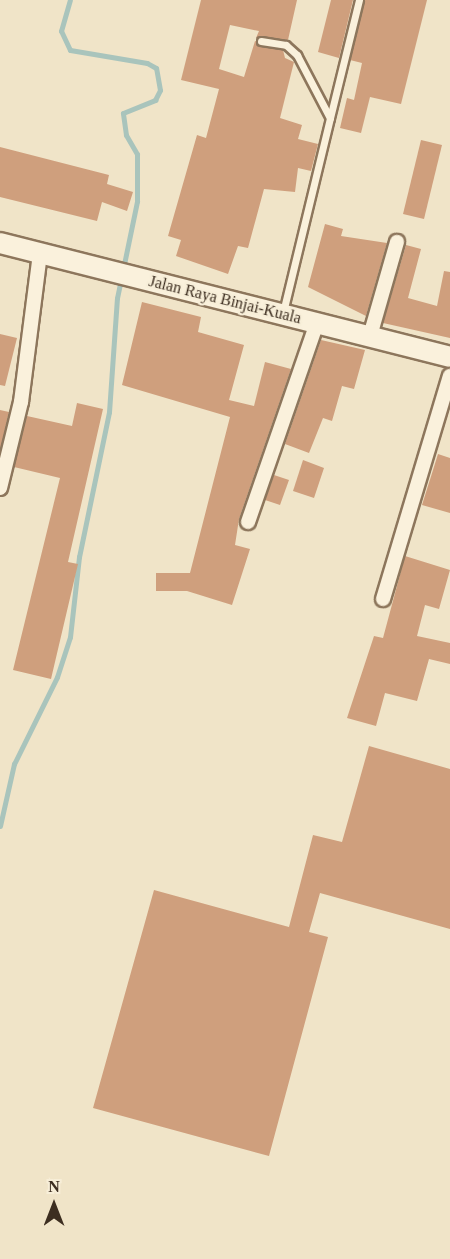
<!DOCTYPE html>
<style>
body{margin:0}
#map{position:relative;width:450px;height:1259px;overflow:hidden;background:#f0e4c8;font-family:"Times New Roman",serif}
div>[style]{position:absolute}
.stream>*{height:5px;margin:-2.5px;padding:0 2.5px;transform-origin:2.5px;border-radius:2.5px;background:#a9c4bc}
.building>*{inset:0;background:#cf9f7d}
.roads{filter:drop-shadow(2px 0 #8d765c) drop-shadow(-2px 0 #8d765c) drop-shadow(0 2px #8d765c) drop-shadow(0 -2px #8d765c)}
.lane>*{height:7px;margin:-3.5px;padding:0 3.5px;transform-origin:3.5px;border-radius:3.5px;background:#faf1dc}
.street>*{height:14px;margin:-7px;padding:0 7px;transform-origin:7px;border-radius:7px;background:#faf1dc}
.secondary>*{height:20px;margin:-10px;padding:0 10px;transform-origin:10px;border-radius:10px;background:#faf1dc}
span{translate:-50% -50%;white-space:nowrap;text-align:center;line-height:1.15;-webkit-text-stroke:4.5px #f7eed8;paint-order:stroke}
.street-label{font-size:16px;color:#3d2e20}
.north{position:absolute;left:24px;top:1175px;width:60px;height:60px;-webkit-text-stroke:4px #f7eed8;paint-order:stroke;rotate:0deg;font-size:16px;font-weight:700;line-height:24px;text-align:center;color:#3d2e20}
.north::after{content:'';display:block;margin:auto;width:21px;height:27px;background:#3d2e20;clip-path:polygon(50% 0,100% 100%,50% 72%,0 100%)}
</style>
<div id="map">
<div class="stream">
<div style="left:0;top:826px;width:64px;rotate:-77.3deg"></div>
<div style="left:14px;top:764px;width:97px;rotate:-63.7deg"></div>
<div style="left:57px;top:677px;width:42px;rotate:-72deg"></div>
<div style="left:70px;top:637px;width:81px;rotate:-83.6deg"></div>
<div style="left:79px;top:557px;width:148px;rotate:-78.3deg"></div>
<div style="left:109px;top:412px;width:114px;rotate:-86deg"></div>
<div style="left:117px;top:298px;width:99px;rotate:-78.3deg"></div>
<div style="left:137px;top:201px;width:47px;rotate:-90deg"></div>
<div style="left:137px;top:154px;width:22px;rotate:-120deg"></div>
<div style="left:126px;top:135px;width:22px;rotate:-98deg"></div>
<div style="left:123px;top:113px;width:35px;rotate:-22deg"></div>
<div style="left:155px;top:100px;width:11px;rotate:-63deg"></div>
<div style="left:160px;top:90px;width:22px;rotate:-100deg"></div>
<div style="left:156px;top:68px;width:10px;rotate:-151deg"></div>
<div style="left:147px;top:63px;width:78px;rotate:-170.4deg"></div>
<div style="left:70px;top:50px;width:21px;rotate:-115deg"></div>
<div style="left:61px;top:31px;width:32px;rotate:-74deg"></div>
</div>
<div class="building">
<div style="clip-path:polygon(201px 0,297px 0,288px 40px,256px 38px,259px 31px,230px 25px,219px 69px,244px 77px,255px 41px,283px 50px,285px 58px,294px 62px,280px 118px,302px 125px,298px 139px,318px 144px,311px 171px,298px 168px,295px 192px,264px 189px,248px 248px,238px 246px,228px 274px,176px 256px,181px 240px,168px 236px,197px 135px,206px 138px,219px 89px,181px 80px)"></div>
<div style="clip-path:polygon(331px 0,353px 0,339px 58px,318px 52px)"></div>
<div style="clip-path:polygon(365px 0,427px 0,401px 104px,370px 97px,361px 133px,340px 128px,347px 98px,354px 100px,362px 63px,350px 60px)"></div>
<div style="clip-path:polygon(421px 140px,442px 145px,424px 219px,403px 214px)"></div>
<div style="clip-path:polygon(0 147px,109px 175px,107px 184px,133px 192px,127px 211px,102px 202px,97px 221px,0 197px)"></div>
<div style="clip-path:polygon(325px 224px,343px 229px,341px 236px,387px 243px,366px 316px,308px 287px)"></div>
<div style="clip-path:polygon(406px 245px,421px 249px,408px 298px,437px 306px,444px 271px,450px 272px,450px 338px,383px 323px)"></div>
<div style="clip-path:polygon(142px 302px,201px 317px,198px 332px,244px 345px,229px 400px,254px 406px,265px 362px,291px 369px,239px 519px,235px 545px,250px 549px,232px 605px,187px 591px,156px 591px,156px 573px,190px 573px,230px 417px,122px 385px)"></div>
<div style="clip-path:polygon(0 334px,17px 338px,5px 386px,0 385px)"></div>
<div style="clip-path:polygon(321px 340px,365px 350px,354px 389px,342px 386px,332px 421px,323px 418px,309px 453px,285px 444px)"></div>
<div style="clip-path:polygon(77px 403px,103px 409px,68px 562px,78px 564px,51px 679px,13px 670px,60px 478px,14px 467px,27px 416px,72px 426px)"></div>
<div style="clip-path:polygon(0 410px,9px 412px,0 450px)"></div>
<div style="clip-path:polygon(438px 454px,450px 458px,450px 513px,422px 505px)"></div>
<div style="clip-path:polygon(303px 460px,324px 468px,314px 498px,293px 491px)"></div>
<div style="clip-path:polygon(274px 475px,289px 480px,280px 505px,265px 500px)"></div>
<div style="clip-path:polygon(405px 556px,450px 570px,439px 609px,425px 605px,417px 636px,450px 643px,450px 664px,429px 659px,417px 701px,385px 693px,376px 726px,347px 718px,374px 636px,383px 638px)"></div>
<div style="clip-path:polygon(369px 746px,450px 769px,450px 929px,320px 893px,309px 932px,328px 937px,269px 1156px,93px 1108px,154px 890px,289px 927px,313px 835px,342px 842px)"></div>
</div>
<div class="roads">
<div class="lane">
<div style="left:261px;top:41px;width:25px;rotate:9deg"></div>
<div style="left:286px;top:45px;width:15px;rotate:42deg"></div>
<div style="left:297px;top:55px;width:71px;rotate:62.4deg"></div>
<div style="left:330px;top:118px;width:200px;rotate:103.6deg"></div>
<div style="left:330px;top:118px;width:122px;rotate:-76.2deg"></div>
</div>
<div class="street">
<div style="left:370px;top:336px;width:98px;rotate:-74deg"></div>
<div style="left:0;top:488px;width:89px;rotate:-76.3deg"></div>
<div style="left:21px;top:402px;width:150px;rotate:-82.7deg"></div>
<div style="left:248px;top:522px;width:211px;rotate:-70.9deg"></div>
<div style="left:383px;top:599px;width:233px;rotate:-73.3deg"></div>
</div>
<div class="secondary">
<div style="left:0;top:243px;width:464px;rotate:14.2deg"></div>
</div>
</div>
<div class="street-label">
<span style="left:225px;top:300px;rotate:14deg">Jalan Raya Binjai-Kuala</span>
</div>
<div class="north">N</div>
</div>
